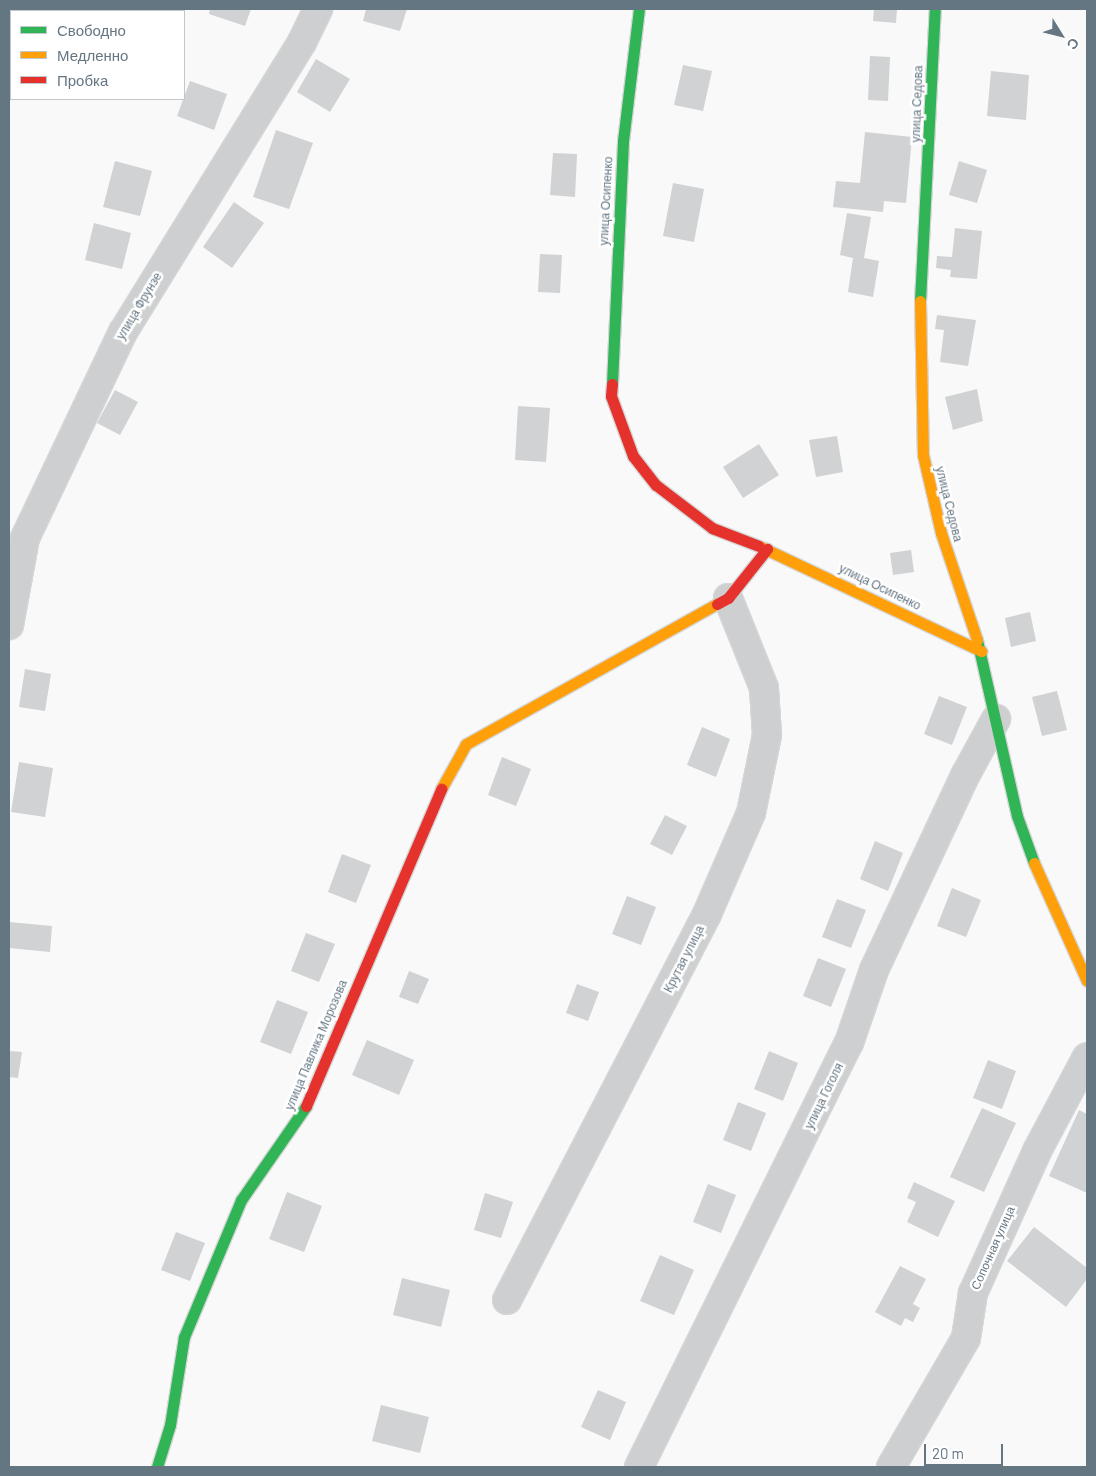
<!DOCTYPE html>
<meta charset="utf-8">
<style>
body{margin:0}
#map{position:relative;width:1096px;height:1476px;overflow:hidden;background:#f9f9f9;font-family:Barlow,sans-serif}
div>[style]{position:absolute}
.building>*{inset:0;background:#d0d2d3}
.roads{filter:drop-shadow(1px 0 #d5d6d7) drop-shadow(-1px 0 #d5d6d7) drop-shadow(0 1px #d5d6d7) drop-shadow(0 -1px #d5d6d7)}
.street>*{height:28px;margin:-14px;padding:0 14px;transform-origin:14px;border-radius:14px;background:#cecfd0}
.fast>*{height:11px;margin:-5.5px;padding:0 5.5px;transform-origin:5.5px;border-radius:5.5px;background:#30b455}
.slow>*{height:11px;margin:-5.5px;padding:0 5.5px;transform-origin:5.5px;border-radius:5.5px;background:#ff9f0a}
.jam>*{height:11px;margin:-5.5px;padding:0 5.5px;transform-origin:5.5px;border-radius:5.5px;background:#e5322d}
span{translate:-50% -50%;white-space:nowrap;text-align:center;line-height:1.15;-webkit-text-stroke:5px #fff;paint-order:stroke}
.street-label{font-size:12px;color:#657683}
.frame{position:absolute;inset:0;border:10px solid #657683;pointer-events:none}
.legend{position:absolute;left:10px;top:10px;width:175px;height:90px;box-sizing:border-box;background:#fff;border:1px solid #c1c8cd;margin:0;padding:6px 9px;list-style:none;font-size:15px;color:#657683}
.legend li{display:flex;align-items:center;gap:10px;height:25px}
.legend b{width:25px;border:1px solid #c1c8cd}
.north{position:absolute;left:1036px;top:10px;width:50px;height:50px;-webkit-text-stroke:4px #fff;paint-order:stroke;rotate:126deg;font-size:14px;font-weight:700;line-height:20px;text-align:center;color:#657683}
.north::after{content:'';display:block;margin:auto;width:18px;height:22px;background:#657683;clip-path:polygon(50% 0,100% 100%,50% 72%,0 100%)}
.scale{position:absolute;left:924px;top:1444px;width:79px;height:22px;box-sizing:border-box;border:2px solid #657683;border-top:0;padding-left:6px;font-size:15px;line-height:18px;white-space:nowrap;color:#657683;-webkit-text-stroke:4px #fff;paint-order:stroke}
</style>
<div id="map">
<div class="building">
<div style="clip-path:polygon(210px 9px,251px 9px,245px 26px,209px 14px)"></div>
<div style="clip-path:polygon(366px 9px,407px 9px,400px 31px,363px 21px)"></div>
<div style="clip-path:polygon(874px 9px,897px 9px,896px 23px,873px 21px)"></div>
<div style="clip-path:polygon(870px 56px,890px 57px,888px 101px,868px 100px)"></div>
<div style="clip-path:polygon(316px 59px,350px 79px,330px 112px,297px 92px)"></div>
<div style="clip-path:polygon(683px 65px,712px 71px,703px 111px,674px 105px)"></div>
<div style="clip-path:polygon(991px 71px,1029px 75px,1026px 120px,987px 116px)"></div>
<div style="clip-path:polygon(190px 81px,227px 94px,214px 130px,177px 116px)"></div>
<div style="clip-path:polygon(276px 130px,313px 143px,289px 209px,253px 197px)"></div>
<div style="clip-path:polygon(865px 132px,912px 137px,906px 203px,884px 201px,883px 212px,833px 207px,836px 181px,860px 183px)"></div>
<div style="clip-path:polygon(553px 153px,577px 154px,575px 197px,550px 195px)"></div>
<div style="clip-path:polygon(115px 161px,152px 171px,140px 216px,103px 207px)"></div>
<div style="clip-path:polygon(959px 161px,987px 170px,977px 203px,949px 195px)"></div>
<div style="clip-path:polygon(673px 183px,704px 189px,694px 242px,663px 236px)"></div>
<div style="clip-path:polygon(234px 202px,264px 223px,232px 268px,203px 247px)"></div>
<div style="clip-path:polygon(847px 213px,871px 217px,864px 258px,879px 261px,873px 297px,848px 292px,853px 258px,840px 255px)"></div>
<div style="clip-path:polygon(94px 223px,131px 233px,122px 269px,85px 260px)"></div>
<div style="clip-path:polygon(955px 228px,982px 231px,977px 279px,950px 277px,951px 270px,936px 268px,937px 256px,952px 257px)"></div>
<div style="clip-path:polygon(540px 254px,562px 255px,560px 293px,538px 292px)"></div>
<div style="clip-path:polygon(937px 315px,976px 320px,968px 366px,940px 362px,944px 330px,935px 329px)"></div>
<div style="clip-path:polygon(977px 389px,983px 421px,953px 430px,945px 397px)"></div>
<div style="clip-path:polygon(115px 390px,138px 402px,120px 435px,97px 423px)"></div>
<div style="clip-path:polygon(518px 406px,550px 408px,546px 462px,515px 460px)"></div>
<div style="clip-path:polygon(837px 436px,843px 472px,816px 477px,809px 440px)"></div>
<div style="clip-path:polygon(759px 444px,779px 475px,743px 498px,723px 467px)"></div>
<div style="clip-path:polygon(911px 550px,914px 572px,893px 575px,890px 553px)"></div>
<div style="clip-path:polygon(1030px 612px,1036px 641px,1011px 647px,1005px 618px)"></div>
<div style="clip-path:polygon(25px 669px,51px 674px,45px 711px,19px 707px)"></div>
<div style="clip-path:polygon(1057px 691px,1067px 730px,1042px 736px,1032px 697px)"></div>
<div style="clip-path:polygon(939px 696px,967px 707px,952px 745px,924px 734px)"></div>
<div style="clip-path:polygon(702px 727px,730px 739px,716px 777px,687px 765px)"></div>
<div style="clip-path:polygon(502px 757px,531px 769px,516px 806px,488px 795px)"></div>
<div style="clip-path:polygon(19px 762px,53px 768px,45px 817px,11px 812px)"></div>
<div style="clip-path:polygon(665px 815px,687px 826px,672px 855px,650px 844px)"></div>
<div style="clip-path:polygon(875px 841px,903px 853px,888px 891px,860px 879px)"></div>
<div style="clip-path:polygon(342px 854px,371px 865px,356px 903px,328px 892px)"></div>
<div style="clip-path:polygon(952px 888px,981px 900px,966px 937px,937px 926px)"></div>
<div style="clip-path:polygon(627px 896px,656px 907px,641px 945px,612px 934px)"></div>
<div style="clip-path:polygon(837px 899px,866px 910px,851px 948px,822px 937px)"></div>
<div style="clip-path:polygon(9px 922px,52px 926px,50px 952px,9px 948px)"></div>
<div style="clip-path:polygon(306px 933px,335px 944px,319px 982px,291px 971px)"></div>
<div style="clip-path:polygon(818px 958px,846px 969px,831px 1007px,803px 996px)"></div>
<div style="clip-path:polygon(409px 971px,429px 979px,418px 1004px,399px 997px)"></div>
<div style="clip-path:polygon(577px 984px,599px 992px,588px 1021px,566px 1013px)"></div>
<div style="clip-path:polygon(277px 1000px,308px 1012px,291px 1054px,260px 1042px)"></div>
<div style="clip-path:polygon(367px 1040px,414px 1060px,399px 1095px,352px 1075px)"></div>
<div style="clip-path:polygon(9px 1051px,22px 1052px,18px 1078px,9px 1077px)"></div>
<div style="clip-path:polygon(769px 1051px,798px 1063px,783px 1101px,754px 1089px)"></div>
<div style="clip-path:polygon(988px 1060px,1016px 1071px,1002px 1109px,973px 1098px)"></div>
<div style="clip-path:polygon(738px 1102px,766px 1113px,751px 1151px,723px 1140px)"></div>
<div style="clip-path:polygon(982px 1108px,1016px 1123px,984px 1192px,950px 1177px)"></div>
<div style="clip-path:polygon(1079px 1110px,1087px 1114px,1087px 1193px,1049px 1176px)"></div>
<div style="clip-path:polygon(914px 1182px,955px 1201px,938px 1237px,907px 1222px,916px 1202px,907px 1198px)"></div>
<div style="clip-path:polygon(708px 1184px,736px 1195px,721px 1233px,693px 1222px)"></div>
<div style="clip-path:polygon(287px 1192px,322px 1206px,304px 1252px,269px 1239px)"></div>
<div style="clip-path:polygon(485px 1193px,513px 1202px,501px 1238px,474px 1230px)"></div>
<div style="clip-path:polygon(1034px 1227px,1087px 1268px,1087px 1279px,1066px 1307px,1007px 1261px)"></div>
<div style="clip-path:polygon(176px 1232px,205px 1243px,190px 1281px,161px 1270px)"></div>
<div style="clip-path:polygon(660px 1255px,694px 1270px,674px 1315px,640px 1301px)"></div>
<div style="clip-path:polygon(900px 1266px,926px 1279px,913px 1304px,920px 1308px,913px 1322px,905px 1318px,901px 1326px,875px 1312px)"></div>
<div style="clip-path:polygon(402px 1278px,450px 1290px,441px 1327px,393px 1315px)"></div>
<div style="clip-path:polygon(598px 1390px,626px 1402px,610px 1440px,581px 1427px)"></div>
<div style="clip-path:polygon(381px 1405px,429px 1417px,420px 1453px,372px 1441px)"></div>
</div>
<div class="roads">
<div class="street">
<div style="left:9px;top:625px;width:88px;rotate:-79.6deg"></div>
<div style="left:25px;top:538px;width:228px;rotate:-64.6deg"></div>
<div style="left:123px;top:332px;width:341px;rotate:-58.3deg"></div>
<div style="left:302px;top:42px;width:37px;rotate:-64deg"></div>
<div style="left:507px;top:1300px;width:435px;rotate:-62.6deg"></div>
<div style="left:707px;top:914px;width:110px;rotate:-66.5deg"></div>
<div style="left:751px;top:813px;width:80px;rotate:-78.4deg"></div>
<div style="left:767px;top:735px;width:47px;rotate:-93.7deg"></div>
<div style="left:764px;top:688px;width:97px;rotate:-111.8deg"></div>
<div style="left:639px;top:1467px;width:473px;rotate:-63.7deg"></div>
<div style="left:849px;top:1043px;width:77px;rotate:-71.1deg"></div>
<div style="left:874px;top:970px;width:217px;rotate:-64.9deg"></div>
<div style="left:966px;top:774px;width:63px;rotate:-61.4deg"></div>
<div style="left:891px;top:1467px;width:149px;rotate:-59.8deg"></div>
<div style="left:966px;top:1338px;width:46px;rotate:-81.2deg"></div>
<div style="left:973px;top:1293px;width:156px;rotate:-65.7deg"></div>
<div style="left:1037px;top:1151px;width:106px;rotate:-62deg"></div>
</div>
<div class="fast">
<div style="left:920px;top:301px;width:292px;rotate:-87.1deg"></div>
<div style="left:612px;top:384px;width:243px;rotate:-87.4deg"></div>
<div style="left:623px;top:141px;width:133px;rotate:-83.1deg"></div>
<div style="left:977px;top:640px;width:180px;rotate:77.2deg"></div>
<div style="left:1017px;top:816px;width:50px;rotate:70.1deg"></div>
<div style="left:157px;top:1467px;width:44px;rotate:-72.8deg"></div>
<div style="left:170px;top:1425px;width:89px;rotate:-81deg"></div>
<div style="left:184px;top:1337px;width:148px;rotate:-67.4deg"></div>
<div style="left:241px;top:1200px;width:114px;rotate:-55.3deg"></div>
</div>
<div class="slow">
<div style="left:920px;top:301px;width:154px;rotate:88.9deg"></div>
<div style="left:923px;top:455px;width:80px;rotate:77deg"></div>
<div style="left:941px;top:533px;width:113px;rotate:71.4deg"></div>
<div style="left:759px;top:546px;width:246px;rotate:25.3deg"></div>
<div style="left:441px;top:789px;width:51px;rotate:-60.9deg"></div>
<div style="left:466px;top:744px;width:287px;rotate:-29.2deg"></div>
<div style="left:1034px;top:863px;width:129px;rotate:65.8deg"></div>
</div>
<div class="jam">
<div style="left:612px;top:384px;width:12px;rotate:95deg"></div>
<div style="left:611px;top:396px;width:64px;rotate:69.9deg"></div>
<div style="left:633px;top:456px;width:37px;rotate:52deg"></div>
<div style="left:656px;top:485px;width:71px;rotate:37.5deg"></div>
<div style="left:712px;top:528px;width:50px;rotate:21deg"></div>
<div style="left:717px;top:604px;width:13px;rotate:-29deg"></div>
<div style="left:728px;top:598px;width:63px;rotate:-51.5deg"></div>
<div style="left:306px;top:1106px;width:345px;rotate:-66.9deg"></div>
</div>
</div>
<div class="street-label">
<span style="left:917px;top:104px;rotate:-88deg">улица Седова</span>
<span style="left:606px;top:201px;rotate:-87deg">улица Осипенко</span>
<span style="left:139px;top:306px;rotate:-59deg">улица Фрунзе</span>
<span style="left:949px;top:504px;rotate:76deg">улица Седова</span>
<span style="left:880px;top:587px;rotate:26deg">улица Осипенко</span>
<span style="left:684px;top:959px;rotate:-63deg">Крутая улица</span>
<span style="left:316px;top:1045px;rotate:-67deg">улица Павлика Морозова</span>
<span style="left:824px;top:1096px;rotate:-64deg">улица Гоголя</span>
<span style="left:993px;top:1248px;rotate:-66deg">Сопочная улица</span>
</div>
<div class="frame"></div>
<ul class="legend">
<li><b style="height:6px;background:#30b455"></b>Свободно</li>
<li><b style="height:6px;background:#ff9f0a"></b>Медленно</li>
<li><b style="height:6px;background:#e5322d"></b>Пробка</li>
</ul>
<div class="north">С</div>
<div class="scale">20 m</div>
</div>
